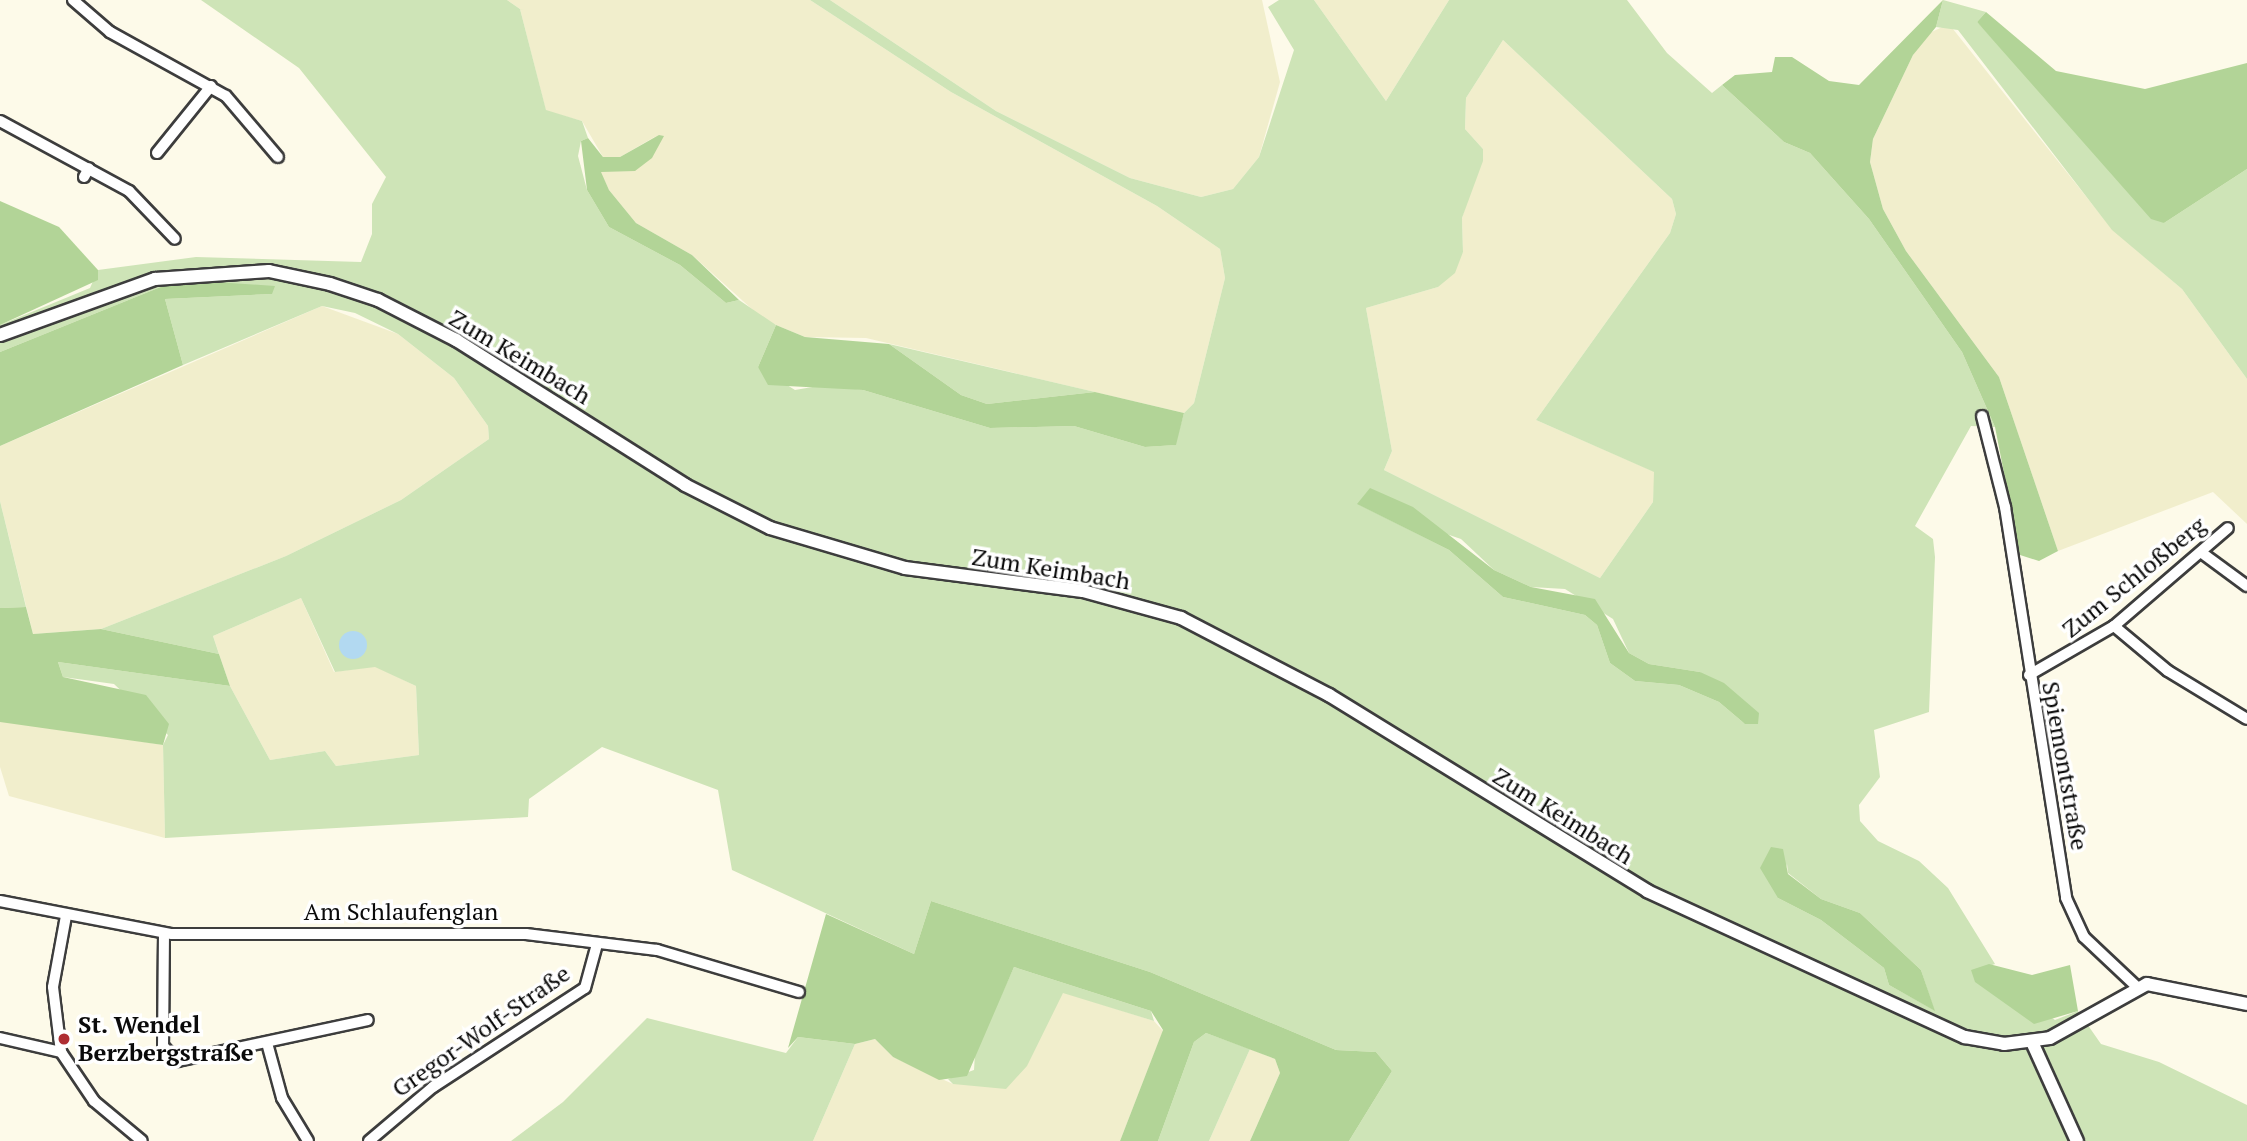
<!DOCTYPE html>
<meta charset="utf-8">
<style>
body{margin:0}
#map{position:relative;width:2247px;height:1141px;overflow:hidden;background:#fdfae9;font-family:"PT Serif",serif}
div>[style]{position:absolute}
.farmland>*{inset:0;background:#f1eecc}
.green>*{inset:0;background:#cee4b7}
.forest>*{inset:0;background:#b2d497}
.water>*{inset:0;background:#b2d9f1}
.round{border-radius:50%}
.roads{filter:drop-shadow(2px 0 #3d3d3d) drop-shadow(-2px 0 #3d3d3d) drop-shadow(0 2px #3d3d3d) drop-shadow(0 -2px #3d3d3d)}
.minor>*{height:10px;margin:-5px;padding:0 5px;transform-origin:5px;border-radius:5px;background:#fff}
.tertiary>*{height:12px;margin:-6px;padding:0 6px;transform-origin:6px;border-radius:6px;background:#fff}
.dots>*{width:19px;height:19px;translate:-50% -50%;box-sizing:border-box;border:4px solid #fff;border-radius:50%}
span{translate:-50% -50%;white-space:nowrap;text-align:center;line-height:1.15;-webkit-text-stroke:7px #fff;paint-order:stroke}
.street-label{font-size:24px;color:#0a0a0a}
.poi-label{font-size:24px;color:#0a0a0a;font-weight:700}
.left{translate:0 -50%;text-align:left}
</style>
<div id="map">
<div class="farmland">
<div style="clip-path:polygon(507px 0,810px 0,951px 92px,1157px 206px,1220px 249px,1225px 278px,1194px 403px,1184px 413px,866px 338px,805px 337px,764px 320px,692px 255px,636px 223px,609px 190px,600px 172px,658px 135px,620px 157px,603px 157px,582px 121px,546px 111px,520px 9px)"></div>
<div style="clip-path:polygon(830px 0,1262px 0,1280px 82px,1259px 157px,1233px 189px,1201px 197px,1130px 178px,996px 111px)"></div>
<div style="clip-path:polygon(1314px 0,1449px 0,1386px 101px)"></div>
<div style="clip-path:polygon(1949px 24px,2112px 229px,2182px 289px,2247px 379px,2247px 524px,2213px 492px,2058px 551px,1999px 377px,1906px 251px,1883px 209px,1870px 162px,1873px 139px,1913px 55px,1925px 35px)"></div>
<div style="clip-path:polygon(1503px 40px,1672px 199px,1676px 214px,1670px 233px,1536px 420px,1655px 472px,1653px 502px,1600px 578px,1384px 470px,1392px 451px,1366px 308px,1438px 287px,1463px 252px,1462px 218px,1483px 149px,1465px 129px,1466px 98px)"></div>
<div style="clip-path:polygon(322px 306px,398px 334px,454px 378px,488px 426px,489px 439px,401px 500px,286px 556px,101px 629px,33px 634px,0 501px,0 446px)"></div>
<div style="clip-path:polygon(301px 598px,334px 672px,375px 666px,416px 686px,419px 755px,336px 766px,325px 751px,270px 760px,230px 686px,213px 636px)"></div>
<div style="clip-path:polygon(17px 721px,163px 745px,165px 838px,9px 796px,0 767px,0 722px)"></div>
<div style="clip-path:polygon(1063px 992px,1154px 1021px,1163px 1031px,1120px 1141px,813px 1141px,855px 1044px,875px 1039px,893px 1057px,953px 1084px,1043px 1025px)"></div>
<div style="clip-path:polygon(1250px 1049px,1275px 1059px,1280px 1073px,1250px 1141px,1209px 1141px)"></div>
</div>
<div class="green">
<div style="clip-path:polygon(evenodd,201px 0,507px 0,520px 9px,546px 110px,582px 121px,588px 138px,581px 141px,578px 156px,587px 190px,609px 227px,680px 265px,726px 303px,739px 300px,776px 325px,758px 367px,795px 390px,824px 385px,863px 390px,990px 428px,1074px 426px,1145px 447px,1175px 445px,1184px 413px,1194px 403px,1225px 278px,1220px 249px,1157px 206px,951px 92px,810px 0,830px 0,996px 111px,1130px 178px,1201px 197px,1233px 189px,1259px 157px,1294px 50px,1268px 7px,1279px 0,1314px 0,1386px 101px,1449px 0,1627px 0,1667px 53px,1712px 93px,1722px 85px,1784px 142px,1810px 153px,1869px 219px,1962px 352px,1995px 427px,1971px 426px,1915px 526px,1933px 539px,1935px 557px,1929px 712px,1874px 730px,1880px 777px,1859px 805px,1860px 821px,1878px 841px,1919px 861px,1948px 888px,1995px 964px,1980px 969px,2055px 1020px,2078px 1011px,2101px 1044px,2159px 1062px,2247px 1105px,2247px 1141px,1349px 1141px,1392px 1071px,1376px 1052px,1336px 1050px,1150px 972px,931px 901px,914px 954px,732px 870px,718px 790px,602px 747px,529px 799px,528px 817px,165px 838px,163px 745px,168px 735px,114px 684px,63px 677px,58px 662px,230px 686px,270px 760px,325px 751px,336px 766px,419px 755px,416px 686px,375px 667px,335px 672px,301px 598px,213px 636px,219px 654px,101px 629px,286px 556px,401px 500px,489px 439px,488px 426px,454px 378px,398px 334px,355px 313px,322px 306px,183px 365px,165px 299px,272px 294px,163px 286px,0 352px,0 325px,90px 288px,98px 270px,196px 257px,361px 262px,372px 234px,372px 204px,386px 177px,299px 68px,201px 0,1503px 40px,1672px 199px,1676px 214px,1670px 233px,1536px 420px,1654px 472px,1653px 502px,1600px 578px,1384px 470px,1392px 451px,1366px 308px,1438px 287px,1455px 273px,1463px 252px,1462px 218px,1483px 161px,1483px 149px,1465px 129px,1466px 98px,1503px 40px,201px 0,1358px 504px,1461px 539px,1494px 570px,1531px 587px,1565px 589px,1613px 619px,1629px 653px,1649px 664px,1700px 672px,1745px 724px,1719px 702px,1679px 685px,1635px 681px,1610px 663px,1597px 625px,1585px 615px,1503px 597px,1449px 550px,1358px 504px,201px 0,1787px 864px,1788px 873px,1821px 899px,1860px 913px,1921px 970px,1934px 1010px,1889px 985px,1884px 968px,1821px 920px,1778px 898px,1787px 864px)"></div>
<div style="clip-path:polygon(1943px 0,1986px 12px,1977px 22px,2164px 223px,2247px 169px,2247px 379px,2182px 289px,2112px 230px,1958px 30px,1936px 27px)"></div>
<div style="clip-path:polygon(889px 344px,1095px 392px,987px 404px,961px 395px)"></div>
<div style="clip-path:polygon(0 501px,26px 607px,0 608px)"></div>
<div style="clip-path:polygon(1014px 967px,1151px 1011px,1154px 1021px,1063px 993px,1027px 1066px,1006px 1089px,953px 1084px,948px 1079px,974px 1070px,975px 1053px)"></div>
<div style="clip-path:polygon(647px 1018px,786px 1053px,798px 1037px,855px 1044px,813px 1141px,511px 1141px,563px 1102px)"></div>
<div style="clip-path:polygon(1206px 1033px,1250px 1049px,1209px 1141px,1158px 1141px,1194px 1042px)"></div>
</div>
<div class="forest">
<div style="clip-path:polygon(1943px 0,1936px 27px,1913px 55px,1873px 139px,1870px 162px,1883px 209px,1906px 251px,1999px 377px,2058px 551px,2039px 561px,2020px 555px,1995px 427px,1962px 352px,1869px 219px,1810px 153px,1784px 142px,1722px 85px,1735px 75px,1772px 72px,1775px 57px,1792px 57px,1829px 81px,1859px 85px)"></div>
<div style="clip-path:polygon(1986px 12px,2056px 71px,2145px 89px,2247px 63px,2247px 169px,2164px 223px,2151px 219px,1977px 22px)"></div>
<div style="clip-path:polygon(659px 135px,664px 136px,652px 158px,635px 171px,601px 172px,609px 190px,636px 223px,692px 255px,739px 300px,726px 303px,680px 265px,609px 227px,587px 190px,581px 141px,588px 138px,603px 157px,620px 157px)"></div>
<div style="clip-path:polygon(0 201px,59px 227px,98px 270px,98px 280px,0 325px)"></div>
<div style="clip-path:polygon(201px 281px,275px 286px,272px 294px,165px 299px,183px 365px,0 446px,0 352px,163px 286px)"></div>
<div style="clip-path:polygon(776px 325px,805px 337px,889px 344px,961px 395px,987px 404px,1095px 392px,1184px 413px,1176px 445px,1145px 447px,1074px 426px,990px 428px,863px 390px,768px 385px,758px 367px)"></div>
<div style="clip-path:polygon(1370px 488px,1413px 507px,1494px 570px,1531px 587px,1595px 599px,1629px 653px,1649px 664px,1700px 672px,1724px 683px,1759px 713px,1758px 724px,1745px 724px,1719px 702px,1679px 685px,1635px 681px,1610px 663px,1597px 625px,1585px 615px,1503px 597px,1449px 550px,1357px 504px)"></div>
<div style="clip-path:polygon(26px 607px,33px 634px,101px 629px,219px 654px,230px 686px,58px 662px,63px 677px,146px 695px,169px 724px,163px 745px,0 722px,0 608px)"></div>
<div style="clip-path:polygon(1771px 847px,1783px 849px,1788px 874px,1821px 899px,1860px 913px,1921px 970px,1935px 1011px,1889px 985px,1884px 968px,1821px 920px,1778px 898px,1760px 868px)"></div>
<div style="clip-path:polygon(931px 901px,1150px 972px,1336px 1050px,1376px 1052px,1392px 1071px,1349px 1141px,1250px 1141px,1280px 1073px,1275px 1059px,1206px 1033px,1194px 1042px,1158px 1141px,1120px 1141px,1163px 1030px,1151px 1011px,1014px 967px,967px 1076px,939px 1080px,893px 1057px,875px 1039px,855px 1044px,798px 1037px,788px 1048px,826px 914px,914px 954px)"></div>
<div style="clip-path:polygon(1989px 964px,2032px 975px,2070px 965px,2078px 1011px,2034px 1024px,1975px 982px,1971px 970px)"></div>
</div>
<div class="water">
<div class="round" style="left:339px;top:631px;width:28px;height:28px"></div>
</div>
<div class="roads">
<div class="minor">
<div style="left:73px;top:0;width:49px;rotate:40.9deg"></div>
<div style="left:110px;top:32px;width:132px;rotate:28.9deg"></div>
<div style="left:226px;top:96px;width:80px;rotate:49.6deg"></div>
<div style="left:0;top:121px;width:147px;rotate:28.5deg"></div>
<div style="left:129px;top:191px;width:66px;rotate:46.2deg"></div>
<div style="left:157px;top:153px;width:86px;rotate:-51.1deg"></div>
<div style="left:84px;top:177px;width:10px;rotate:-61deg"></div>
<div style="left:1982px;top:416px;width:94px;rotate:75.8deg"></div>
<div style="left:2005px;top:507px;width:396px;rotate:81.1deg"></div>
<div style="left:2066px;top:898px;width:43px;rotate:65.2deg"></div>
<div style="left:2084px;top:937px;width:71px;rotate:43.3deg"></div>
<div style="left:2202px;top:553px;width:56px;rotate:36.3deg"></div>
<div style="left:2114px;top:626px;width:70px;rotate:39.8deg"></div>
<div style="left:2168px;top:671px;width:92px;rotate:31.3deg"></div>
<div style="left:2029px;top:675px;width:98px;rotate:-30deg"></div>
<div style="left:2114px;top:626px;width:150px;rotate:-40.7deg"></div>
<div style="left:0;top:901px;width:175px;rotate:10.9deg"></div>
<div style="left:172px;top:934px;width:354px"></div>
<div style="left:526px;top:934px;width:132px;rotate:7deg"></div>
<div style="left:657px;top:950px;width:148px;rotate:16.5deg"></div>
<div style="left:66px;top:916px;width:72px;rotate:100.4deg"></div>
<div style="left:53px;top:987px;width:65px;rotate:83deg"></div>
<div style="left:61px;top:1052px;width:59px;rotate:56deg"></div>
<div style="left:94px;top:1101px;width:62px;rotate:39.8deg"></div>
<div style="left:164px;top:933px;width:113px;rotate:90.5deg"></div>
<div style="left:163px;top:1046px;width:21px;rotate:47deg"></div>
<div style="left:177px;top:1061px;width:195px;rotate:-12.1deg"></div>
<div style="left:0;top:1038px;width:63px;rotate:12.9deg"></div>
<div style="left:267px;top:1043px;width:57px;rotate:74.7deg"></div>
<div style="left:282px;top:1098px;width:50px;rotate:58.8deg"></div>
<div style="left:369px;top:1141px;width:84px;rotate:-40.2deg"></div>
<div style="left:433px;top:1087px;width:181px;rotate:-33.1deg"></div>
<div style="left:585px;top:988px;width:46px;rotate:-74.7deg"></div>
</div>
<div class="tertiary">
<div style="left:0;top:335px;width:165px;rotate:-19.9deg"></div>
<div style="left:155px;top:279px;width:114px;rotate:-4deg"></div>
<div style="left:269px;top:271px;width:62px;rotate:12deg"></div>
<div style="left:330px;top:284px;width:51px;rotate:18.4deg"></div>
<div style="left:378px;top:300px;width:88px;rotate:27.1deg"></div>
<div style="left:456px;top:340px;width:271px;rotate:32.3deg"></div>
<div style="left:685px;top:485px;width:95px;rotate:26.8deg"></div>
<div style="left:770px;top:528px;width:141px;rotate:16.5deg"></div>
<div style="left:905px;top:568px;width:179px;rotate:7.4deg"></div>
<div style="left:1083px;top:591px;width:102px;rotate:15.4deg"></div>
<div style="left:1181px;top:618px;width:167px;rotate:27.5deg"></div>
<div style="left:1329px;top:695px;width:374px;rotate:31.6deg"></div>
<div style="left:1647px;top:891px;width:350px;rotate:24.7deg"></div>
<div style="left:1965px;top:1037px;width:40px;rotate:10deg"></div>
<div style="left:2004px;top:1044px;width:46px;rotate:-7.4deg"></div>
<div style="left:2050px;top:1038px;width:111px;rotate:-29.1deg"></div>
<div style="left:2147px;top:984px;width:102px;rotate:11.3deg"></div>
<div style="left:2032px;top:1042px;width:109px;rotate:65.6deg"></div>
</div>
</div>
<div class="dots">
<div style="left:64px;top:1039px;background:#af2e33"></div>
</div>
<div class="street-label">
<span style="left:520px;top:357px;rotate:31deg">Zum Keimbach</span>
<span style="left:1051px;top:569px;rotate:9deg">Zum Keimbach</span>
<span style="left:2134px;top:577px;rotate:-39deg">Zum Schloßberg</span>
<span style="left:2065px;top:766px;rotate:80deg">Spiemontstraße</span>
<span style="left:1563px;top:816px;rotate:32deg">Zum Keimbach</span>
<span style="left:401px;top:912px">Am Schlaufenglan</span>
<span style="left:481px;top:1031px;rotate:-35deg">Gregor-Wolf-Straße</span>
</div>
<div class="poi-label">
<span class="left" style="left:78px;top:1039px">St. Wendel<br>Berzbergstraße</span>
</div>
</div>
